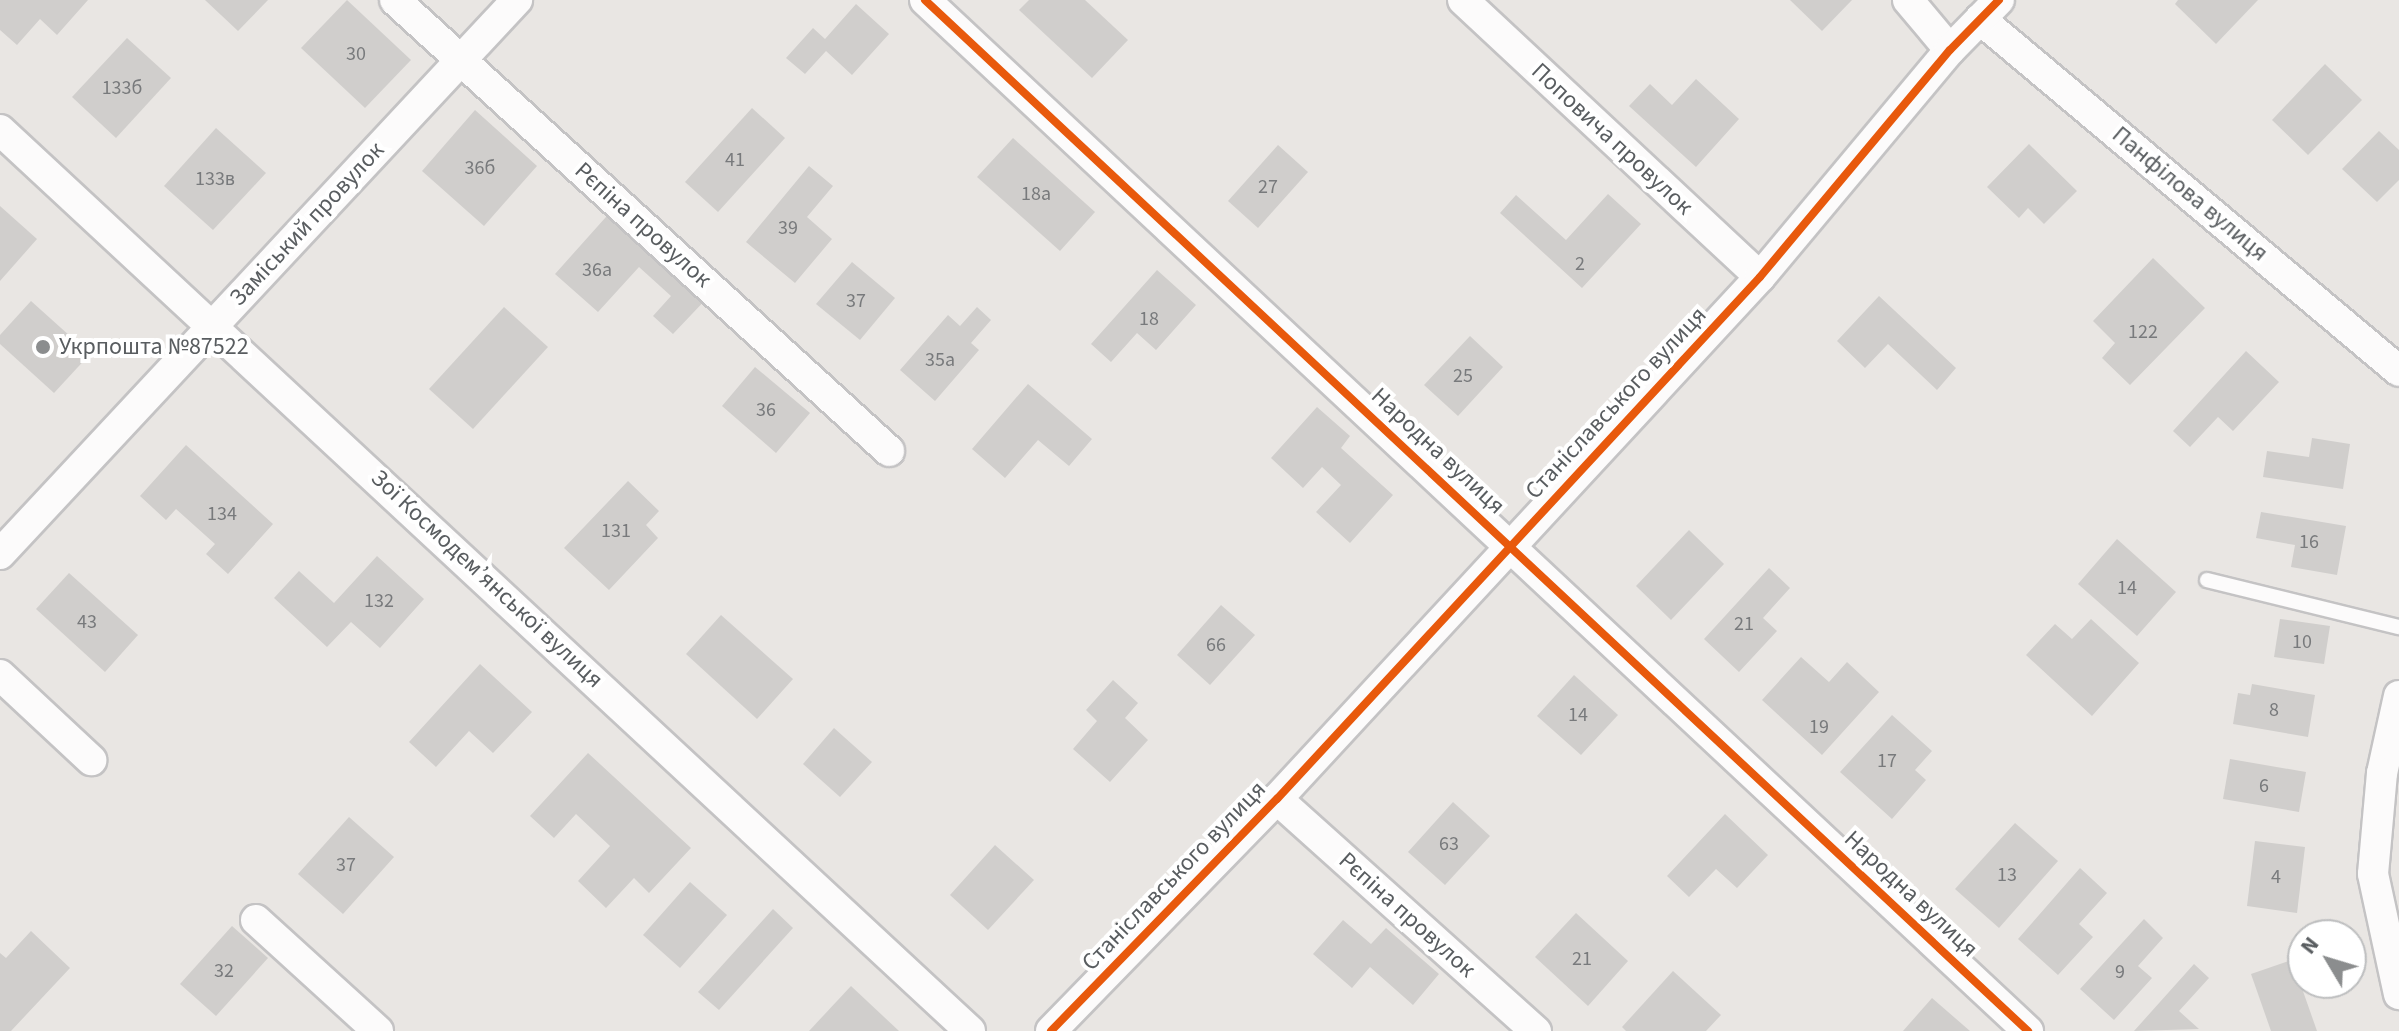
<!DOCTYPE html>
<meta charset="utf-8">
<style>
body{margin:0}
#map{position:relative;width:2399px;height:1031px;overflow:hidden;background:#e9e6e3;font-family:"Source Sans 3",sans-serif}
div>[style]{position:absolute}
.building>*{inset:0;background:#d0cecc}
.roads{filter:drop-shadow(2px 0 #c4c3c4) drop-shadow(-2px 0 #c4c3c4) drop-shadow(0 2px #c4c3c4) drop-shadow(0 -2px #c4c3c4)}
.service>*{height:14px;margin:-7px;padding:0 7px;transform-origin:7px;border-radius:7px;background:#fcfbfb}
.minor>*{height:30px;margin:-15px;padding:0 15px;transform-origin:15px;border-radius:15px;background:#fcfbfb}
.cycleway>*{height:8px;margin:-4px;padding:0 4px;transform-origin:4px;border-radius:4px;background:#e8590c}
.dots>*{width:22px;height:22px;translate:-50% -50%;box-sizing:border-box;border:4px solid #fff;border-radius:50%}
span{translate:-50% -50%;white-space:nowrap;text-align:center;line-height:1.15;-webkit-text-stroke:8px #fff;paint-order:stroke}
.number-label{font-size:20px;color:#787a7c}
.number-label span{-webkit-text-stroke-width:0}
.street-label{font-size:24px;color:#595d60}
.poi-label{font-size:24px;color:#595d60}
.left{translate:0 -50%;text-align:left}
.north{position:absolute;left:2287px;top:919px;width:80px;height:80px;box-sizing:border-box;background:#fff;border:2px solid #bdbebf;border-radius:50%;rotate:308deg;font-size:22px;font-weight:700;line-height:32px;text-align:center;color:#595d60}
.north::after{content:'';display:block;margin:auto;width:28px;height:36px;background:#8b8d8e;clip-path:polygon(50% 0,100% 100%,50% 72%,0 100%)}
</style>
<div id="map">
<div class="building">
<div style="clip-path:polygon(0 0,88px 0,57px 35px,40px 19px,17px 45px,0 30px)"></div>
<div style="clip-path:polygon(205px 0,268px 0,238px 31px)"></div>
<div style="clip-path:polygon(347px 0,411px 60px,365px 108px,301px 48px)"></div>
<div style="clip-path:polygon(1029px 0,1085px 0,1128px 40px,1092px 78px,1019px 10px)"></div>
<div style="clip-path:polygon(1790px 0,1852px 0,1822px 31px)"></div>
<div style="clip-path:polygon(2178px 0,2258px 0,2216px 44px,2175px 4px)"></div>
<div style="clip-path:polygon(856px 4px,889px 34px,852px 75px,826px 51px,805px 74px,786px 58px,813px 28px,825px 39px)"></div>
<div style="clip-path:polygon(127px 38px,171px 78px,116px 138px,72px 97px)"></div>
<div style="clip-path:polygon(2325px 64px,2362px 100px,2308px 155px,2272px 120px)"></div>
<div style="clip-path:polygon(1696px 79px,1739px 119px,1696px 167px,1629px 106px,1650px 84px,1672px 105px)"></div>
<div style="clip-path:polygon(752px 108px,785px 138px,718px 212px,685px 182px)"></div>
<div style="clip-path:polygon(475px 110px,537px 166px,484px 226px,422px 171px)"></div>
<div style="clip-path:polygon(216px 128px,266px 173px,213px 230px,164px 186px)"></div>
<div style="clip-path:polygon(2379px 131px,2399px 150px,2399px 180px,2377px 202px,2342px 169px)"></div>
<div style="clip-path:polygon(1013px 138px,1095px 212px,1060px 251px,977px 177px)"></div>
<div style="clip-path:polygon(2029px 144px,2077px 191px,2044px 224px,2028px 208px,2019px 218px,1987px 187px)"></div>
<div style="clip-path:polygon(1278px 145px,1308px 172px,1258px 228px,1228px 201px)"></div>
<div style="clip-path:polygon(809px 166px,833px 186px,807px 217px,832px 239px,795px 283px,746px 242px)"></div>
<div style="clip-path:polygon(1608px 194px,1641px 224px,1582px 288px,1500px 213px,1516px 195px,1566px 240px)"></div>
<div style="clip-path:polygon(0 206px,37px 239px,0 281px)"></div>
<div style="clip-path:polygon(614px 208px,710px 295px,673px 334px,653px 316px,671px 296px,639px 267px,598px 312px,555px 274px)"></div>
<div style="clip-path:polygon(2153px 258px,2205px 308px,2130px 385px,2102px 358px,2115px 343px,2093px 321px)"></div>
<div style="clip-path:polygon(852px 262px,895px 298px,860px 340px,816px 304px)"></div>
<div style="clip-path:polygon(1157px 270px,1196px 305px,1156px 350px,1137px 333px,1111px 362px,1091px 344px)"></div>
<div style="clip-path:polygon(1879px 296px,1956px 368px,1937px 390px,1888px 344px,1865px 368px,1837px 341px)"></div>
<div style="clip-path:polygon(31px 301px,90px 354px,54px 393px,0 344px,0 335px)"></div>
<div style="clip-path:polygon(504px 307px,548px 347px,473px 429px,429px 389px)"></div>
<div style="clip-path:polygon(977px 307px,991px 320px,971px 343px,979px 350px,935px 401px,900px 370px,948px 315px,960px 326px)"></div>
<div style="clip-path:polygon(1470px 336px,1503px 367px,1458px 416px,1424px 385px)"></div>
<div style="clip-path:polygon(2246px 351px,2279px 382px,2233px 431px,2218px 417px,2190px 447px,2173px 431px)"></div>
<div style="clip-path:polygon(755px 367px,810px 413px,776px 453px,722px 406px)"></div>
<div style="clip-path:polygon(1028px 384px,1092px 439px,1069px 466px,1038px 440px,1005px 478px,972px 449px)"></div>
<div style="clip-path:polygon(1317px 407px,1350px 436px,1341px 448px,1393px 495px,1350px 543px,1316px 512px,1341px 485px,1322px 467px,1303px 488px,1271px 458px)"></div>
<div style="clip-path:polygon(2312px 438px,2350px 444px,2343px 489px,2263px 477px,2267px 451px,2309px 457px)"></div>
<div style="clip-path:polygon(186px 445px,273px 524px,228px 574px,206px 554px,215px 544px,176px 509px,166px 520px,140px 496px)"></div>
<div style="clip-path:polygon(628px 481px,659px 511px,646px 525px,658px 538px,609px 590px,564px 548px)"></div>
<div style="clip-path:polygon(2261px 512px,2346px 526px,2337px 575px,2291px 567px,2295px 545px,2256px 538px)"></div>
<div style="clip-path:polygon(1689px 530px,1724px 564px,1671px 620px,1636px 586px)"></div>
<div style="clip-path:polygon(2117px 539px,2176px 592px,2137px 636px,2078px 584px)"></div>
<div style="clip-path:polygon(377px 556px,424px 599px,380px 648px,351px 622px,327px 647px,274px 598px,299px 571px,334px 603px)"></div>
<div style="clip-path:polygon(1769px 568px,1790px 588px,1763px 618px,1777px 631px,1739px 672px,1704px 639px)"></div>
<div style="clip-path:polygon(69px 573px,138px 635px,105px 672px,36px 609px)"></div>
<div style="clip-path:polygon(1221px 605px,1255px 635px,1210px 685px,1177px 655px)"></div>
<div style="clip-path:polygon(721px 615px,793px 679px,757px 719px,686px 654px)"></div>
<div style="clip-path:polygon(2091px 619px,2139px 663px,2092px 716px,2026px 655px,2055px 624px,2072px 639px)"></div>
<div style="clip-path:polygon(2280px 619px,2330px 626px,2324px 664px,2274px 657px)"></div>
<div style="clip-path:polygon(1801px 657px,1829px 682px,1847px 662px,1879px 692px,1822px 755px,1762px 700px)"></div>
<div style="clip-path:polygon(480px 664px,532px 712px,493px 753px,469px 731px,436px 767px,409px 742px)"></div>
<div style="clip-path:polygon(1574px 675px,1618px 715px,1581px 755px,1537px 716px)"></div>
<div style="clip-path:polygon(1113px 680px,1138px 703px,1125px 718px,1148px 740px,1110px 782px,1073px 749px,1097px 721px,1086px 710px)"></div>
<div style="clip-path:polygon(2252px 684px,2315px 695px,2308px 737px,2233px 724px,2238px 693px,2250px 695px)"></div>
<div style="clip-path:polygon(1892px 715px,1932px 751px,1915px 770px,1926px 780px,1892px 819px,1840px 772px)"></div>
<div style="clip-path:polygon(834px 728px,872px 762px,840px 797px,803px 764px)"></div>
<div style="clip-path:polygon(588px 753px,691px 848px,649px 893px,634px 878px,606px 908px,578px 881px,610px 846px,576px 814px,554px 838px,530px 816px)"></div>
<div style="clip-path:polygon(2230px 759px,2306px 772px,2299px 812px,2223px 799px)"></div>
<div style="clip-path:polygon(1453px 802px,1490px 836px,1445px 885px,1408px 852px)"></div>
<div style="clip-path:polygon(1725px 814px,1768px 855px,1737px 888px,1716px 869px,1689px 897px,1667px 876px)"></div>
<div style="clip-path:polygon(349px 817px,394px 857px,343px 914px,298px 874px)"></div>
<div style="clip-path:polygon(2015px 823px,2058px 861px,1999px 928px,1955px 889px)"></div>
<div style="clip-path:polygon(2255px 841px,2305px 847px,2297px 913px,2247px 906px)"></div>
<div style="clip-path:polygon(995px 845px,1034px 880px,988px 930px,950px 895px)"></div>
<div style="clip-path:polygon(2080px 868px,2107px 893px,2079px 924px,2093px 937px,2058px 975px,2018px 939px)"></div>
<div style="clip-path:polygon(690px 882px,727px 915px,680px 968px,643px 935px)"></div>
<div style="clip-path:polygon(773px 909px,793px 928px,719px 1010px,698px 992px)"></div>
<div style="clip-path:polygon(1576px 913px,1628px 961px,1588px 1006px,1535px 957px)"></div>
<div style="clip-path:polygon(2144px 919px,2163px 938px,2138px 966px,2152px 978px,2114px 1020px,2080px 989px)"></div>
<div style="clip-path:polygon(1343px 920px,1371px 944px,1386px 928px,1439px 974px,1413px 1005px,1370px 967px,1352px 988px,1313px 954px)"></div>
<div style="clip-path:polygon(232px 926px,268px 958px,216px 1016px,180px 984px)"></div>
<div style="clip-path:polygon(31px 931px,70px 968px,11px 1031px,0 1031px,0 953px,6px 958px)"></div>
<div style="clip-path:polygon(2292px 960px,2317px 1031px,2271px 1031px,2251px 974px)"></div>
<div style="clip-path:polygon(2194px 964px,2209px 978px,2179px 1011px,2199px 1029px,2134px 1031px)"></div>
<div style="clip-path:polygon(1673px 971px,1721px 1015px,1706px 1031px,1626px 1031px,1622px 1027px)"></div>
<div style="clip-path:polygon(851px 986px,899px 1031px,809px 1031px)"></div>
<div style="clip-path:polygon(1932px 998px,1970px 1031px,1903px 1031px)"></div>
</div>
<div class="roads">
<div class="service">
<div style="left:2207px;top:580px;width:198px;rotate:13.8deg"></div>
</div>
<div class="minor">
<div style="left:395px;top:0;width:669px;rotate:42.39deg"></div>
<div style="left:925px;top:0;width:1510px;rotate:43.07deg"></div>
<div style="left:1463px;top:0;width:406px;rotate:43deg"></div>
<div style="left:1908px;top:0;width:65px;rotate:50deg"></div>
<div style="left:1980px;top:19px;width:547px;rotate:40.03deg"></div>
<div style="left:0;top:130px;width:1324px;rotate:42.89deg"></div>
<div style="left:0;top:554px;width:758px;rotate:-46.98deg"></div>
<div style="left:0;top:675px;width:125px;rotate:43deg"></div>
<div style="left:2399px;top:696px;width:79px;rotate:102.4deg"></div>
<div style="left:2382px;top:773px;width:101px;rotate:95.1deg"></div>
<div style="left:2373px;top:874px;width:123px;rotate:77.8deg"></div>
<div style="left:1277px;top:799px;width:348px;rotate:41.9deg"></div>
<div style="left:256px;top:920px;width:165px;rotate:42.3deg"></div>
<div style="left:1051px;top:1031px;width:324px;rotate:-45.8deg"></div>
<div style="left:1277px;top:799px;width:711px;rotate:-47.22deg"></div>
<div style="left:1760px;top:277px;width:296px;rotate:-50.1deg"></div>
<div style="left:1950px;top:50px;width:70px;rotate:-45.6deg"></div>
</div>
</div>
<div class="cycleway">
<div style="left:925px;top:0;width:1510px;rotate:43.07deg"></div>
<div style="left:1051px;top:1031px;width:324px;rotate:-45.8deg"></div>
<div style="left:1277px;top:799px;width:711px;rotate:-47.22deg"></div>
<div style="left:1760px;top:277px;width:296px;rotate:-50.1deg"></div>
<div style="left:1950px;top:50px;width:70px;rotate:-45.6deg"></div>
</div>
<div class="dots">
<div style="left:43px;top:347px;background:#8b8d8e"></div>
</div>
<div class="number-label">
<span style="left:356px;top:54px">30</span>
<span style="left:122px;top:88px">133б</span>
<span style="left:735px;top:160px">41</span>
<span style="left:480px;top:168px">36б</span>
<span style="left:215px;top:179px">133в</span>
<span style="left:1268px;top:187px">27</span>
<span style="left:1036px;top:194px">18а</span>
<span style="left:788px;top:228px">39</span>
<span style="left:1580px;top:264px">2</span>
<span style="left:597px;top:270px">36а</span>
<span style="left:856px;top:301px">37</span>
<span style="left:1149px;top:319px">18</span>
<span style="left:2143px;top:332px">122</span>
<span style="left:940px;top:360px">35а</span>
<span style="left:1463px;top:376px">25</span>
<span style="left:766px;top:410px">36</span>
<span style="left:222px;top:514px">134</span>
<span style="left:616px;top:531px">131</span>
<span style="left:2309px;top:542px">16</span>
<span style="left:2127px;top:588px">14</span>
<span style="left:379px;top:601px">132</span>
<span style="left:87px;top:622px">43</span>
<span style="left:1744px;top:624px">21</span>
<span style="left:2302px;top:642px">10</span>
<span style="left:1216px;top:645px">66</span>
<span style="left:2274px;top:710px">8</span>
<span style="left:1578px;top:715px">14</span>
<span style="left:1819px;top:727px">19</span>
<span style="left:1887px;top:761px">17</span>
<span style="left:2264px;top:786px">6</span>
<span style="left:1449px;top:844px">63</span>
<span style="left:346px;top:865px">37</span>
<span style="left:2007px;top:875px">13</span>
<span style="left:2276px;top:877px">4</span>
<span style="left:1582px;top:959px">21</span>
<span style="left:224px;top:971px">32</span>
<span style="left:2120px;top:972px">9</span>
</div>
<div class="street-label">
<span style="left:1612px;top:139px;rotate:43deg">Поповича провулок</span>
<span style="left:2190px;top:194px;rotate:40deg">Панфілова вулиця</span>
<span style="left:307px;top:224px;rotate:-47deg">Заміський провулок</span>
<span style="left:643px;top:225px;rotate:42deg">Рєпіна провулок</span>
<span style="left:1616px;top:403px;rotate:-47deg">Станіславського вулиця</span>
<span style="left:1438px;top:451px;rotate:43deg">Народна вулиця</span>
<span style="left:487px;top:579px;rotate:43deg">Зої Космодем’янської вулиця</span>
<span style="left:1174px;top:876px;rotate:-46deg">Станіславського вулиця</span>
<span style="left:1911px;top:894px;rotate:43deg">Народна вулиця</span>
<span style="left:1407px;top:915px;rotate:42deg">Рєпіна провулок</span>
</div>
<div class="poi-label">
<span class="left" style="left:59px;top:347px">Укрпошта №87522</span>
</div>
<div class="north">N</div>
</div>
